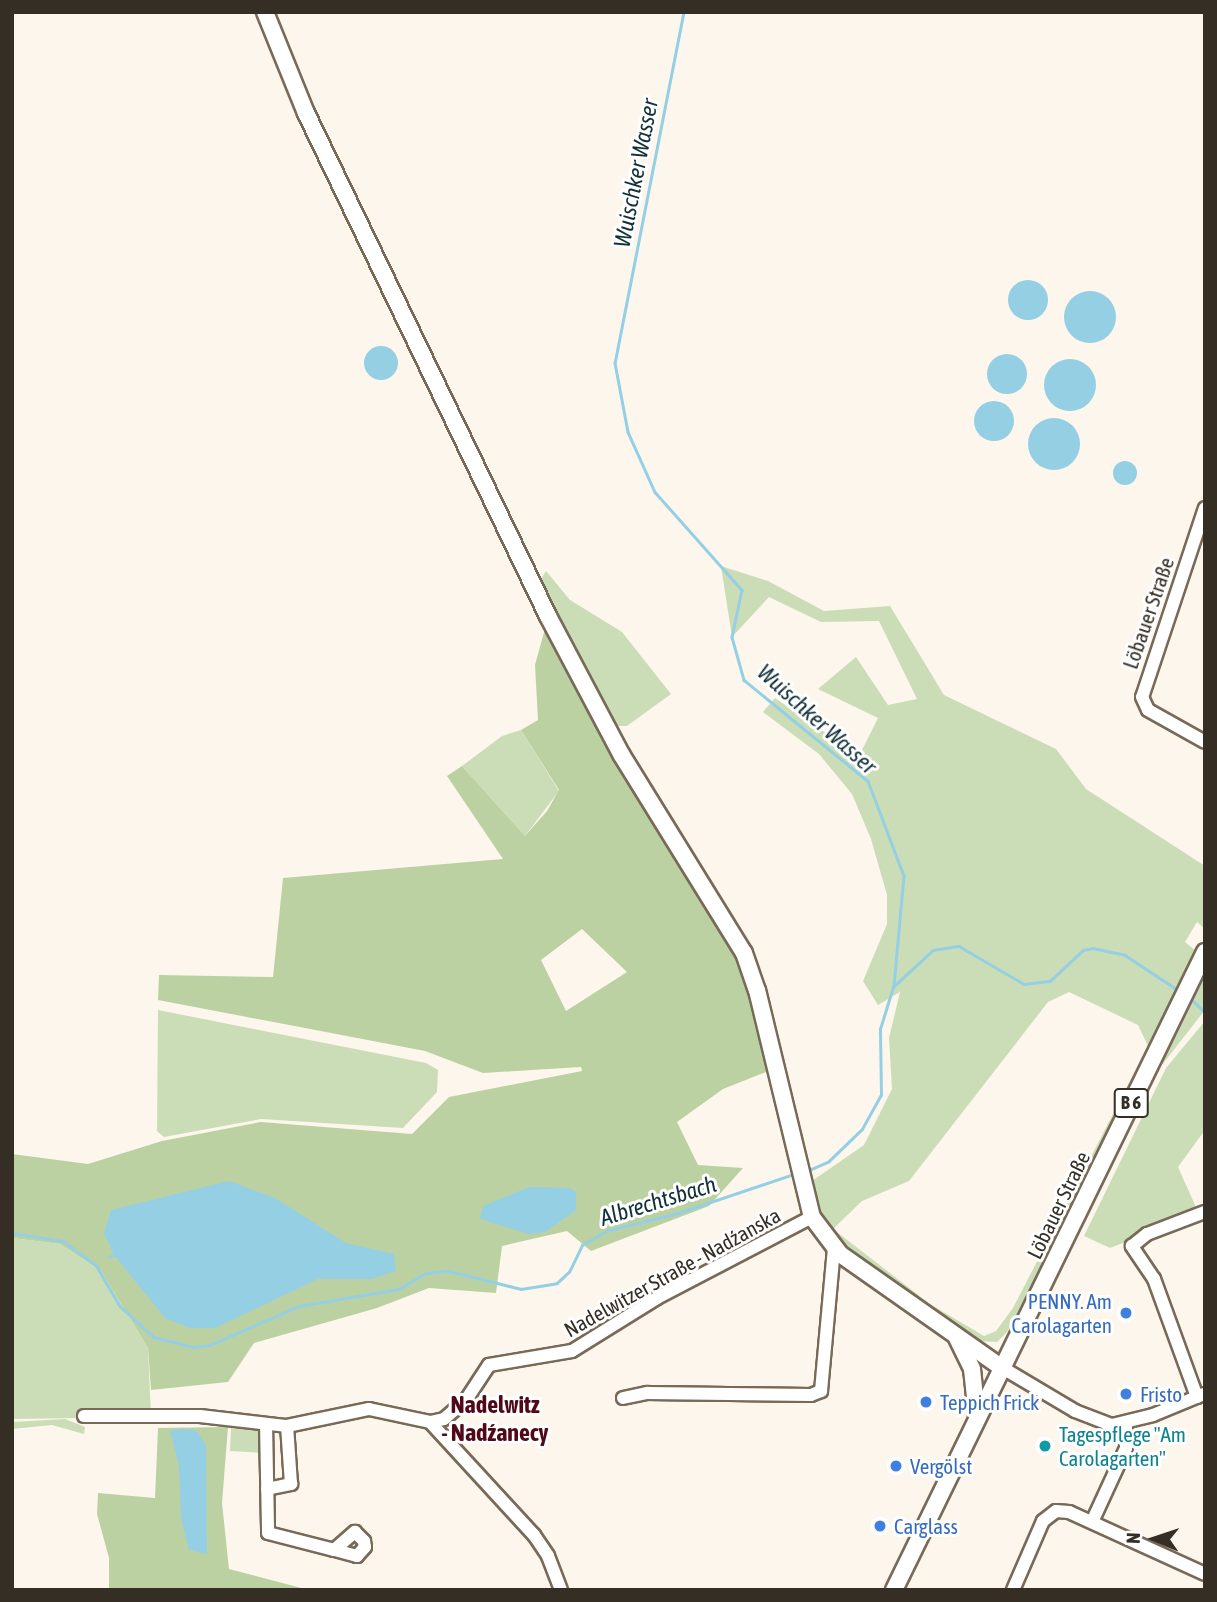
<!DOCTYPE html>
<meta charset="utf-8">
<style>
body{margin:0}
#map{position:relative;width:1217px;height:1602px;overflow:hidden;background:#fcf6ed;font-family:"Asap Condensed",sans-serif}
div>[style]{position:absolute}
.green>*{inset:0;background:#cbddb6}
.forest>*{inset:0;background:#bcd1a2}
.water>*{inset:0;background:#94cfe4}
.round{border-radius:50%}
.stream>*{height:2.5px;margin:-1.25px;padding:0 1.25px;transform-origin:1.25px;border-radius:1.25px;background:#94cfe4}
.roads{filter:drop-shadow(2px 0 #786a57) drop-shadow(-2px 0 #786a57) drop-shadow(0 2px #786a57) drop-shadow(0 -2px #786a57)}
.minor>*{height:12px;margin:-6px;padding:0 6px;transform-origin:6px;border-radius:6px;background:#fff}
.major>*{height:16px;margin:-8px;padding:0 8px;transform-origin:8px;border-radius:8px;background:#fff}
.dots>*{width:19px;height:19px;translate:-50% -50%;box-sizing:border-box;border:4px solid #fff;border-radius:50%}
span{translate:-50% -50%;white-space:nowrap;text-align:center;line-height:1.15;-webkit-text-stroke:6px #fff;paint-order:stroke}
.shield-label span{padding:2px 5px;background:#fff;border:2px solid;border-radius:5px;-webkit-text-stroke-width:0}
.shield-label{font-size:19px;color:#342e25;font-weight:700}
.street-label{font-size:21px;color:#342e25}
.shop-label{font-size:21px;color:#366cbe}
.right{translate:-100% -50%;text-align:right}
.left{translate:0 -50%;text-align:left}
.culture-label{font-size:21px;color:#0d838f}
.water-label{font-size:23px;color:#123039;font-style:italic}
.quarter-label{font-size:24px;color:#4f0919;font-weight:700}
.frame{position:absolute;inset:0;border:14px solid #342e25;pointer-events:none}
.north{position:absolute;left:1119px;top:1504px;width:70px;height:70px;-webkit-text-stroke:5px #fff;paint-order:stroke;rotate:272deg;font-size:19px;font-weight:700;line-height:28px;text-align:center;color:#342e25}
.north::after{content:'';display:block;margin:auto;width:24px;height:32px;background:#342e25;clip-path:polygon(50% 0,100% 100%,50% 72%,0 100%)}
</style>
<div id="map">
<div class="green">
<div style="clip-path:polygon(evenodd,721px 566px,768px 581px,824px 611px,890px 606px,944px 695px,1056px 749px,1086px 789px,1205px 866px,1205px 929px,1197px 922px,1185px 942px,1196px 951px,1069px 1215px,1007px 1332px,997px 1342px,978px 1341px,948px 1324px,847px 1251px,817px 1211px,809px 1183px,864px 1145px,892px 1089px,889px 1038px,900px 992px,878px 1005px,863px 981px,887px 924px,887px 895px,871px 839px,852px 794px,819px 754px,763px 712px,775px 698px,859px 756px,878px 718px,818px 689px,856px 657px,888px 705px,917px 699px,879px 621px,821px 622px,769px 597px,732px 637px,721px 566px,1069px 992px,1138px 1025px,1148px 1046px,1013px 1308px,996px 1331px,984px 1336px,930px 1304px,833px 1229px,862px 1201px,909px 1181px,1048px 1002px,1069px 992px)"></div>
<div style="clip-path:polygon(546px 571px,570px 600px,622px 632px,671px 694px,627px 726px,615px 726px,538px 584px)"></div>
<div style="clip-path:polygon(521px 730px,559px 791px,525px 836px,462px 766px,502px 736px)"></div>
<div style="clip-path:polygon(1205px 962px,1205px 1010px,1162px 1065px,1156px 1062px)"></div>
<div style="clip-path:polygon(158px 1010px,426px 1063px,438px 1070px,437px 1092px,403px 1128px,261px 1119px,164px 1137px,157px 1131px)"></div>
<div style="clip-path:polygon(1205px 1021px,1205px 1130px,1178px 1167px,1199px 1214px,1110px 1248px,1084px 1236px,1166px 1068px)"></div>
<div style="clip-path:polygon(12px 1238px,60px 1244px,101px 1271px,148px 1348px,151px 1417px,12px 1419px)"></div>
<div style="clip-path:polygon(65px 1419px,85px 1427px,84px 1434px,52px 1425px,12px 1429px,12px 1422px)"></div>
<div style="clip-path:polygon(231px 1428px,264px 1431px,264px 1453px,230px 1451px)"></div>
</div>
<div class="forest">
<div style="clip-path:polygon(evenodd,546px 625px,735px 941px,752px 985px,771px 1070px,723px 1089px,677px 1122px,698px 1165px,743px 1168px,709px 1206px,591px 1251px,567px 1231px,502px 1246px,496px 1293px,429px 1288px,377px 1308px,254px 1343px,228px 1382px,151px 1390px,148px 1348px,101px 1271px,60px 1244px,12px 1238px,12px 1154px,88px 1164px,162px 1141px,261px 1122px,412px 1134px,449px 1097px,582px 1071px,581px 1067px,483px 1073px,425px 1051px,158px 1000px,159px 975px,273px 977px,283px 878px,503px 859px,447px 776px,462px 766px,525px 836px,547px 811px,559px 790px,521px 730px,538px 720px,535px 665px,546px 625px,582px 929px,627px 972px,566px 1011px,541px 960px,582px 929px)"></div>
<div style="clip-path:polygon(228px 1427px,222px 1503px,229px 1569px,309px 1590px,109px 1590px,109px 1558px,97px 1514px,98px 1493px,155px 1498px,158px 1428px)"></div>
</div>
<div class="water">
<div class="round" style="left:1008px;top:280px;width:40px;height:40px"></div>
<div class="round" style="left:1064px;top:291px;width:52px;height:52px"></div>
<div class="round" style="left:364px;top:346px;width:34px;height:34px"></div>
<div class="round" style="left:987px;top:354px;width:40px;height:40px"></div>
<div class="round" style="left:1044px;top:359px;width:52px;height:52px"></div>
<div class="round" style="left:974px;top:401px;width:40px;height:40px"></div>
<div class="round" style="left:1028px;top:418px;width:52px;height:52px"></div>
<div class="round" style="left:1113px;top:461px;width:24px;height:24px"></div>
<div style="clip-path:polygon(229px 1181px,275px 1198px,346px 1243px,394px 1254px,396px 1271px,372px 1279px,318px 1279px,215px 1328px,189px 1328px,165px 1318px,114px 1255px,104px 1233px,111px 1210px)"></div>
<div style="clip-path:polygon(529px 1187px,571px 1188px,576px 1192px,576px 1210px,545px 1232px,529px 1234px,480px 1219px,483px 1206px)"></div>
<div style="clip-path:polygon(180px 1429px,196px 1430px,206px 1445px,207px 1554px,189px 1550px,181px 1518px,179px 1465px,170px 1431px)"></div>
</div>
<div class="stream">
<div style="left:684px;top:12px;width:358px;rotate:101.1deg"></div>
<div style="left:615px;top:363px;width:70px;rotate:79.3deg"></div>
<div style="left:628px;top:432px;width:66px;rotate:65.8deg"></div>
<div style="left:655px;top:492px;width:131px;rotate:48.4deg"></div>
<div style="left:742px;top:590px;width:48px;rotate:102deg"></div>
<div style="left:732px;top:637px;width:45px;rotate:74.4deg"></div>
<div style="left:744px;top:680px;width:160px;rotate:39.2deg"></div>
<div style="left:868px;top:781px;width:102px;rotate:69.2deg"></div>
<div style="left:904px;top:876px;width:109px;rotate:95.2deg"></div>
<div style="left:1190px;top:998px;width:21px;rotate:43deg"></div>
<div style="left:807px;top:1171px;width:24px;rotate:-24deg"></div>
<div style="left:829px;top:1161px;width:46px;rotate:-44.1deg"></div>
<div style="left:862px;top:1129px;width:39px;rotate:-61deg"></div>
<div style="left:881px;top:1095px;width:66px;rotate:-90.9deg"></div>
<div style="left:880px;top:1029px;width:44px;rotate:-72.8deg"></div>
<div style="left:893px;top:987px;width:54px;rotate:-42.8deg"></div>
<div style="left:933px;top:950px;width:26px;rotate:-9deg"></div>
<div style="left:959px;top:946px;width:75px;rotate:30.3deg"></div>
<div style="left:1024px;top:984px;width:26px;rotate:-7deg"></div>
<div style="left:1050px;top:981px;width:45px;rotate:-43.2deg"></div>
<div style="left:1083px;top:950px;width:10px;rotate:-11deg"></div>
<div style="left:1093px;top:948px;width:33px;rotate:12deg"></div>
<div style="left:1125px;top:955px;width:64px;rotate:33.4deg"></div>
<div style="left:12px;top:1233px;width:52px;rotate:8.9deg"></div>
<div style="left:63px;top:1241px;width:41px;rotate:36deg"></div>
<div style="left:96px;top:1265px;width:48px;rotate:59.7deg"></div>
<div style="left:120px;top:1306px;width:46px;rotate:42.4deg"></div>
<div style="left:154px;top:1337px;width:40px;rotate:14.4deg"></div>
<div style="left:193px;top:1347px;width:17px;rotate:-7deg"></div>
<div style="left:210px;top:1345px;width:97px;rotate:-23.7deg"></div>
<div style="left:299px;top:1306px;width:101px;rotate:-9.6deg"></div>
<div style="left:399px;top:1289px;width:31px;rotate:-31deg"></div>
<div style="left:426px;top:1273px;width:23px;rotate:-5deg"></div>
<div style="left:449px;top:1271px;width:74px;rotate:14deg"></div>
<div style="left:521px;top:1289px;width:36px;rotate:-9deg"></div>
<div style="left:557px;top:1283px;width:16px;rotate:-43deg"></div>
<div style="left:569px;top:1272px;width:30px;rotate:-64deg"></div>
<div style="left:582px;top:1245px;width:28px;rotate:-30deg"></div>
<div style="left:606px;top:1231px;width:74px;rotate:-14deg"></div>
<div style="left:678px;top:1213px;width:122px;rotate:-18.6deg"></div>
<div style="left:109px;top:1257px;width:5px;rotate:-22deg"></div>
</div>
<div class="roads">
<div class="minor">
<div style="left:1205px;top:508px;width:199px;rotate:108.4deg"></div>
<div style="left:1142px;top:697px;width:14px;rotate:65deg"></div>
<div style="left:1148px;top:710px;width:65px;rotate:29.3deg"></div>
<div style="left:1001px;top:1367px;width:86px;rotate:30.7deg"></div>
<div style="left:1075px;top:1411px;width:40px;rotate:21deg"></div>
<div style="left:1112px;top:1425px;width:42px;rotate:-13.7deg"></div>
<div style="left:1153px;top:1415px;width:55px;rotate:-22.4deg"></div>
<div style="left:1197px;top:1397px;width:126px;rotate:-110deg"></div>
<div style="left:1154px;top:1279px;width:40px;rotate:-124deg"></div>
<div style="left:1132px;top:1246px;width:19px;rotate:-39deg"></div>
<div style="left:1147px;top:1234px;width:62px;rotate:-20.8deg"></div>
<div style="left:623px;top:1398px;width:25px;rotate:-12deg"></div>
<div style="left:647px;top:1393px;width:164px;rotate:0.7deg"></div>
<div style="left:811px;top:1395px;width:11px;rotate:-22deg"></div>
<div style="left:821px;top:1391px;width:143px;rotate:-84.8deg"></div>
<div style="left:84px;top:1416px;width:116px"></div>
<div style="left:200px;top:1416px;width:88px;rotate:6.6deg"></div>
<div style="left:287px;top:1426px;width:84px;rotate:-11.7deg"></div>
<div style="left:369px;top:1409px;width:62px;rotate:12deg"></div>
<div style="left:430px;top:1422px;width:14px;rotate:-12deg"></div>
<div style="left:444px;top:1419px;width:29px;rotate:-41deg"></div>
<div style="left:466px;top:1400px;width:42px;rotate:-56.7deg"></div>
<div style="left:489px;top:1365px;width:84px;rotate:-9.6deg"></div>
<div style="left:572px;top:1351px;width:100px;rotate:-31.9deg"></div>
<div style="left:657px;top:1298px;width:175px;rotate:-27.6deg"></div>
<div style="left:430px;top:1422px;width:154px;rotate:47.4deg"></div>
<div style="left:534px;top:1535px;width:25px;rotate:56deg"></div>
<div style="left:548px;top:1556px;width:36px;rotate:69deg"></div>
<div style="left:266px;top:1424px;width:109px;rotate:88.9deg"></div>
<div style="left:268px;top:1533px;width:68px;rotate:14.4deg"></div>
<div style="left:334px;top:1550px;width:28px;rotate:-41deg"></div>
<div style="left:355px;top:1532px;width:13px;rotate:45deg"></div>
<div style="left:364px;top:1541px;width:6px;rotate:81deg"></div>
<div style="left:365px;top:1547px;width:12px;rotate:132deg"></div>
<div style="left:357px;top:1556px;width:24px;rotate:-165deg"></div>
<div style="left:267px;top:1489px;width:25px;rotate:-12deg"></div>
<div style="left:291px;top:1484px;width:58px;rotate:-93.9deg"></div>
<div style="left:1092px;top:1522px;width:81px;rotate:-65.3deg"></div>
<div style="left:1126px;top:1448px;width:24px;rotate:-90deg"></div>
<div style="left:1013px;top:1590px;width:75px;rotate:-66.5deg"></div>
<div style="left:1043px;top:1521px;width:16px;rotate:-38deg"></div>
<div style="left:1056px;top:1511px;width:13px;rotate:4deg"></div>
<div style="left:1069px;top:1512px;width:149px;rotate:24.5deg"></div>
</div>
<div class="major">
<div style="left:265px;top:12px;width:109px;rotate:67.9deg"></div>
<div style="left:306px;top:113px;width:558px;rotate:64.31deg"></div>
<div style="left:548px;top:616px;width:156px;rotate:62.1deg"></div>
<div style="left:621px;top:754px;width:234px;rotate:58.3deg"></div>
<div style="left:744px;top:953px;width:39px;rotate:71deg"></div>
<div style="left:757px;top:990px;width:234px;rotate:76.4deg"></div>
<div style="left:812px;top:1217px;width:46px;rotate:52.9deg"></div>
<div style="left:840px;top:1254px;width:197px;rotate:35.1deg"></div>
<div style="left:957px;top:1338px;width:34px;rotate:64deg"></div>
<div style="left:972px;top:1369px;width:47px;rotate:83.9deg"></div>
<div style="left:894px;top:1590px;width:710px;rotate:-64.01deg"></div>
</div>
</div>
<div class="dots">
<div style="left:1126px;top:1313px;background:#3f7fe0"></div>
<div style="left:1126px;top:1394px;background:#3f7fe0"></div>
<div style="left:926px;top:1402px;background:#3f7fe0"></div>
<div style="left:1045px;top:1446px;background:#0f9aa8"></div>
<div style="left:896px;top:1466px;background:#3f7fe0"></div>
<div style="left:880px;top:1526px;background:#3f7fe0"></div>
</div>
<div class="shield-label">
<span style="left:1131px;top:1103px">B 6</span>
</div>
<div class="street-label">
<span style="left:1148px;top:613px;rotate:-71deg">Löbauer Straße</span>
<span style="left:1058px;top:1205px;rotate:-64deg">Löbauer Straße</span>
<span style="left:672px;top:1272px;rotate:-29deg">Nadelwitzer Straße - Nadźanska</span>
</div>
<div class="shop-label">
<span class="right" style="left:1112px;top:1313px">PENNY. Am<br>Carolagarten</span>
<span class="left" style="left:1140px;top:1394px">Fristo</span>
<span class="left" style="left:940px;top:1402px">Teppich Frick</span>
<span class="left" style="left:910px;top:1466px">Vergölst</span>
<span class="left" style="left:894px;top:1526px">Carglass</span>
</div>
<div class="culture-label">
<span class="left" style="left:1059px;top:1446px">Tagespflege "Am<br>Carolagarten"</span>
</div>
<div class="water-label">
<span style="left:636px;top:173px;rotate:-79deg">Wuischker Wasser</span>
<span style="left:817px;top:719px;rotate:42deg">Wuischker Wasser</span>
<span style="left:658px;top:1201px;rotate:-17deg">Albrechtsbach</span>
</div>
<div class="quarter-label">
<span style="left:495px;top:1419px">Nadelwitz<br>- Nadźanecy</span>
</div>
<div class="frame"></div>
<div class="north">N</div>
</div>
